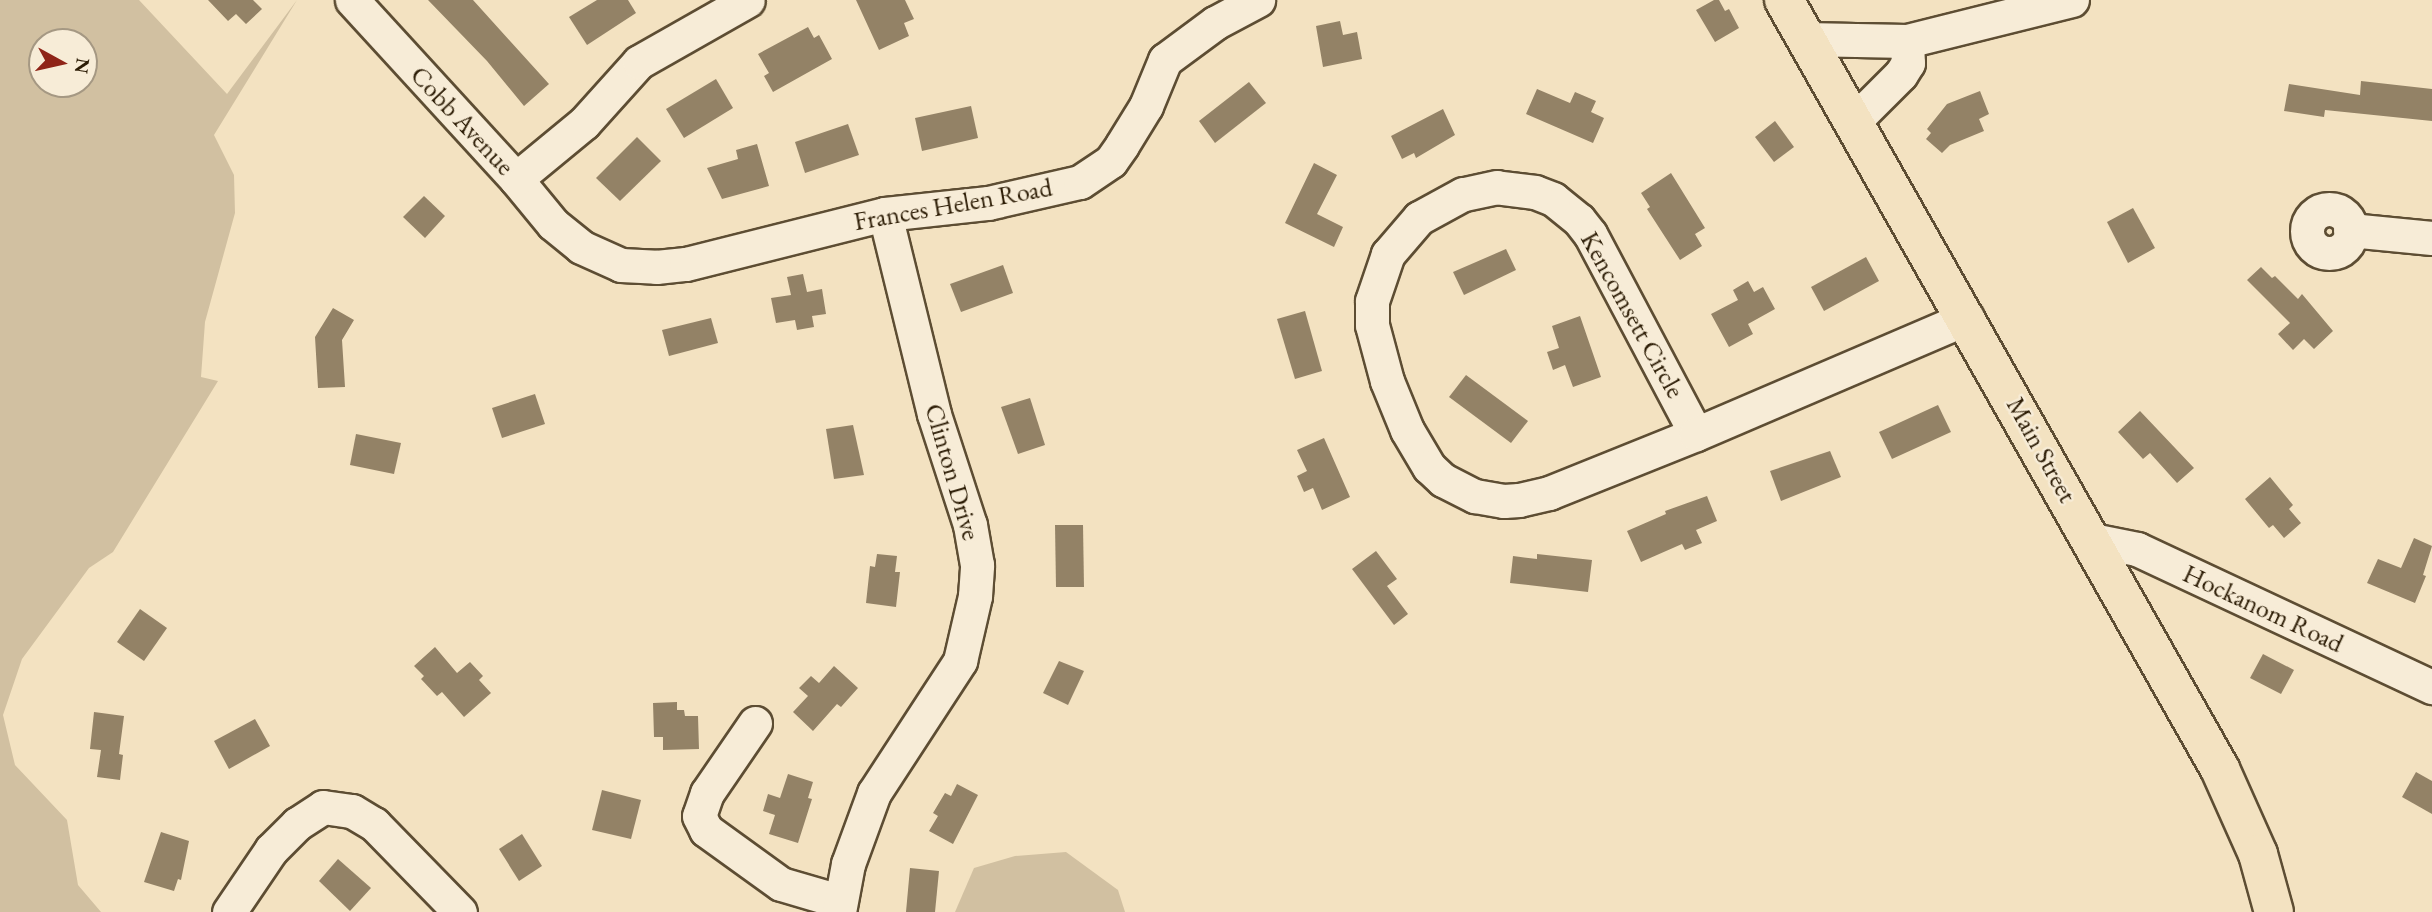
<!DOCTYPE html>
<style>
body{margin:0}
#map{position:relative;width:2432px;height:912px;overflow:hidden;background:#f3e2c1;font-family:"EB Garamond",serif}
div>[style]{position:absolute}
.green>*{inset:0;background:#d1c0a1}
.building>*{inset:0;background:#938266}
.roads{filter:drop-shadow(2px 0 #5d4d33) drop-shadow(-2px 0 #5d4d33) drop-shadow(0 2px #5d4d33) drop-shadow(0 -2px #5d4d33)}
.minor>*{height:33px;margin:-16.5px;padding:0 16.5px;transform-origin:16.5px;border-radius:16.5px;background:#f7ecd7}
.minor>.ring{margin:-16.5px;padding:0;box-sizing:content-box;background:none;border:33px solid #f7ecd7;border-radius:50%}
.major>*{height:38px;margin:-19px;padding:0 19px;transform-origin:19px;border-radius:19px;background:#f3e2c1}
span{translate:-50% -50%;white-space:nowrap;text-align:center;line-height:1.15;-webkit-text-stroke:5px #f7ecd7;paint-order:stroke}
.street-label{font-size:26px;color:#2b1b04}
.north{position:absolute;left:28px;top:28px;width:70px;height:70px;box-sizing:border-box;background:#f7ecd7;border:2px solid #a59883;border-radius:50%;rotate:98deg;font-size:19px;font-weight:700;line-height:28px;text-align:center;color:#2b1b04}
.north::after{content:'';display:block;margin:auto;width:24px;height:32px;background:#8f2418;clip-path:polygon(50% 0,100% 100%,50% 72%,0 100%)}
</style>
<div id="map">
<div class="green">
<div style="clip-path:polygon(evenodd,0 0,139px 0,227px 94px,297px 0,214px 135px,234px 175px,235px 213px,205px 322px,201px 377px,218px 381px,113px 552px,89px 568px,22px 659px,3px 715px,15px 765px,67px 820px,78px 885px,101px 912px,0 912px,0 0,84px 42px,84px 84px,42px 84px,42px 42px,84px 42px)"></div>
<div style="clip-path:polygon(1066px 852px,1118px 890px,1125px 912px,955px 912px,974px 868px,1015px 856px)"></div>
</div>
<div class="building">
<div style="clip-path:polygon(208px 0,253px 0,262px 9px,246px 24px,236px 14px,228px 21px)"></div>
<div style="clip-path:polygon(428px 0,473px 0,549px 84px,524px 106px,487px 61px)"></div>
<div style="clip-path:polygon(597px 0,628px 0,636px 13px,587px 45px,569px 17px)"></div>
<div style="clip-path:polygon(856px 0,905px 0,914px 19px,904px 23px,909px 36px,879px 50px)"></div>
<div style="clip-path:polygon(1714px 0,1719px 0,1725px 11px,1729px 9px,1739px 28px,1715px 42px,1696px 10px)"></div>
<div style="clip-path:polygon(1340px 21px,1343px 35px,1357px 32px,1362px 59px,1323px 67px,1316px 26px)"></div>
<div style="clip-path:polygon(808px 27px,814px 38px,819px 35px,832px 59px,773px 92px,764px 76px,769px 73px,758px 54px)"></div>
<div style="clip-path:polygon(716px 79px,733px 108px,684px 138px,666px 109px)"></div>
<div style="clip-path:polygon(2361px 81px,2432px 89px,2432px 121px,2325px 110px,2324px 117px,2284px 111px,2289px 84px,2360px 95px)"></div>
<div style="clip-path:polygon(1249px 82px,1266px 103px,1215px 143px,1199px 121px)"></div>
<div style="clip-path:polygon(1537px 89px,1570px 103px,1575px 92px,1596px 101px,1591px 112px,1604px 118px,1593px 143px,1526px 114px)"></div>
<div style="clip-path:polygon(1980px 91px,1989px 114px,1979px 119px,1984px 131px,1950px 145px,1942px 153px,1926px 139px,1931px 133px,1927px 129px,1947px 104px)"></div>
<div style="clip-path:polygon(971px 106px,978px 138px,922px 151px,915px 118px)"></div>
<div style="clip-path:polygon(1443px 109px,1455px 135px,1416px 158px,1414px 153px,1402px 159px,1391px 136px)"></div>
<div style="clip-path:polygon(1775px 121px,1794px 147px,1774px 162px,1755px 137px)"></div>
<div style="clip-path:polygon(848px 124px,859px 155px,805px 173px,795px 142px)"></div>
<div style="clip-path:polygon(637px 137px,661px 161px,620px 201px,596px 178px)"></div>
<div style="clip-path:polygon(757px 144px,769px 186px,722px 199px,707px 168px,738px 159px,736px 150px)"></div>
<div style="clip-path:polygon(1314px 163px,1337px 175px,1317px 214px,1343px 227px,1334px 247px,1285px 223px)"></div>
<div style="clip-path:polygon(1671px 173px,1705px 228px,1695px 234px,1702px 246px,1680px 260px,1647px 209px,1650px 207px,1641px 193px)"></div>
<div style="clip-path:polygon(424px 196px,445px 216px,425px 238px,403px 217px)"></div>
<div style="clip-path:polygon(2133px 208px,2155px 248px,2128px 263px,2107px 222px)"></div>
<div style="clip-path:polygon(1506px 249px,1516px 270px,1464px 295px,1453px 272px)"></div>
<div style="clip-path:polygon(1866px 257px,1879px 281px,1824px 311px,1811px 287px)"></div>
<div style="clip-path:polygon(1003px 265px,1013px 293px,961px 312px,950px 284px)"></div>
<div style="clip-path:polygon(2261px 267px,2272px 278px,2275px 276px,2298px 299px,2302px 294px,2333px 331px,2314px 349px,2304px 339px,2293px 350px,2278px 334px,2290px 323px,2247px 280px)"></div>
<div style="clip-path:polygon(803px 274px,807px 292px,822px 289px,826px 314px,812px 316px,814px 327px,797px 330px,795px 320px,776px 323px,771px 298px,791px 295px,787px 277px)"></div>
<div style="clip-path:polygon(1748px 281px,1754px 292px,1763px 287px,1775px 309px,1748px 324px,1753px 334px,1729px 347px,1711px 314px,1738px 300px,1733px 290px)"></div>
<div style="clip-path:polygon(333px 308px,354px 320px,342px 340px,345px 387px,318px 388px,315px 337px)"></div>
<div style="clip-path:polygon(1305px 311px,1322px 371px,1295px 379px,1277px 319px)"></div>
<div style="clip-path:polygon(1580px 316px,1601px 377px,1573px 387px,1565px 365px,1553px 370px,1547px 352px,1559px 348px,1552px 326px)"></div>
<div style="clip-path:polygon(711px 318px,718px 343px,669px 356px,662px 330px)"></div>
<div style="clip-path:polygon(1466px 375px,1528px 421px,1511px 443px,1449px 397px)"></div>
<div style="clip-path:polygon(535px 394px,545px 424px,502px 438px,492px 408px)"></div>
<div style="clip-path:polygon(1030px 398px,1045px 445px,1018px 454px,1001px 407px)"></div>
<div style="clip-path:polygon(1938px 405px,1951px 432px,1892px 459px,1879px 432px)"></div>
<div style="clip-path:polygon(2140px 411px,2194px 468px,2177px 483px,2150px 453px,2143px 459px,2118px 432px)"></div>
<div style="clip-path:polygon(853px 425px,864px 475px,834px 479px,826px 429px)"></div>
<div style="clip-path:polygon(356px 434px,401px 443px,394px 474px,350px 465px)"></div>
<div style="clip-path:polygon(1324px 438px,1350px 497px,1322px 510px,1313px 488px,1304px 492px,1297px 476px,1307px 471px,1297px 450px)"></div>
<div style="clip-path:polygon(1830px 451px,1841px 477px,1781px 501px,1770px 471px)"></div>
<div style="clip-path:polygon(2270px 477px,2293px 505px,2289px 509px,2301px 523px,2284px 538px,2273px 525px,2269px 528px,2245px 499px)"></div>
<div style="clip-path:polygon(1707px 496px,1717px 521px,1696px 530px,1702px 543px,1685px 550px,1682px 544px,1641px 562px,1627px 531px,1666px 514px,1665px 511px)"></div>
<div style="clip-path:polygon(1055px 525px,1083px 525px,1084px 587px,1056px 587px)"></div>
<div style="clip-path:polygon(2414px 538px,2432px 546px,2423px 575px,2426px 576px,2415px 603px,2367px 583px,2378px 559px,2401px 568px)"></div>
<div style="clip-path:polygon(1376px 551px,1397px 579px,1387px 586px,1408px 614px,1394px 625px,1352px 569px)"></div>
<div style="clip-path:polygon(877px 554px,897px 556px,895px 572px,900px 572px,896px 607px,866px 603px,870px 566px,875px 567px)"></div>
<div style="clip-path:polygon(1537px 554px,1592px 560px,1588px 592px,1510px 583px,1513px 556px,1537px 559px)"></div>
<div style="clip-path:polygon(140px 609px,167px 628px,144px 661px,117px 642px)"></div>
<div style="clip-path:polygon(435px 647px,457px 673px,470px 662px,483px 676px,479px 680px,491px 693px,464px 717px,442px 692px,437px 696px,421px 679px,424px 676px,414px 666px)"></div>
<div style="clip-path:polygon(2263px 654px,2294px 670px,2281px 694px,2250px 678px)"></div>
<div style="clip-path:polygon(1059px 661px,1084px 671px,1068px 705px,1043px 693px)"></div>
<div style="clip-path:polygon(834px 666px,858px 688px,841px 707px,837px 704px,813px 731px,793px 712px,808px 696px,799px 688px,811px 676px,819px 683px)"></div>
<div style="clip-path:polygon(677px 702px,677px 710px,684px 710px,685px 716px,698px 716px,699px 749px,663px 750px,663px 737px,654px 737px,653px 703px)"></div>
<div style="clip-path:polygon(94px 712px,124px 716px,119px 754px,123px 755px,120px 780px,97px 777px,101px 750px,90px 749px)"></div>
<div style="clip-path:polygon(255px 719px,270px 746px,229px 769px,214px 741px)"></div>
<div style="clip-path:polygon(2416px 772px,2432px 781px,2432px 814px,2402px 797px)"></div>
<div style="clip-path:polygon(788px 774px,813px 782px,808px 798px,812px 799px,798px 843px,769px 834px,775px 815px,763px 811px,768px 794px,780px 798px)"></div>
<div style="clip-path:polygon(957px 784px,978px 795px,953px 844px,929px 831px,938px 816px,933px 813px,945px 793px,951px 796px)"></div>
<div style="clip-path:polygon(602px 790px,641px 800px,631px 839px,592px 830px)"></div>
<div style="clip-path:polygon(161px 832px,189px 841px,181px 880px,178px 879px,174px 891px,144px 882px)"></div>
<div style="clip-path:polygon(522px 834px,542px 866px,519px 881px,499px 849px)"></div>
<div style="clip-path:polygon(338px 859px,371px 888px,350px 911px,319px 881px)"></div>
<div style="clip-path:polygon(910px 868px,939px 871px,935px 912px,906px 912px)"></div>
</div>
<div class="roads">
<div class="minor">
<div style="left:352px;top:0;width:243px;rotate:47.5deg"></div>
<div style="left:516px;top:179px;width:58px;rotate:50.6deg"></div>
<div style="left:553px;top:224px;width:36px;rotate:39deg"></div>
<div style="left:581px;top:247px;width:44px;rotate:24.2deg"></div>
<div style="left:621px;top:265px;width:35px;rotate:3deg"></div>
<div style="left:656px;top:267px;width:30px;rotate:-6deg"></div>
<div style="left:686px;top:264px;width:205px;rotate:-14.1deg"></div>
<div style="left:885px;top:214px;width:104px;rotate:-6.1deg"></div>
<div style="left:988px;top:203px;width:94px;rotate:-12.9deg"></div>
<div style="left:1080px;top:182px;width:37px;rotate:-34deg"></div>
<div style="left:1111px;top:161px;width:19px;rotate:-55deg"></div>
<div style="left:1122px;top:145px;width:46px;rotate:-58.4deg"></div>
<div style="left:1146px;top:106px;width:50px;rotate:-67.6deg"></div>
<div style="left:1165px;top:60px;width:62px;rotate:-36.5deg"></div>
<div style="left:1215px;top:23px;width:49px;rotate:-28.1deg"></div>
<div style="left:1805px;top:39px;width:102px;rotate:1.1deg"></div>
<div style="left:1907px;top:41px;width:170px;rotate:-14deg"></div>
<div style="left:1852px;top:123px;width:69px;rotate:-45deg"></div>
<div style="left:1901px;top:74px;width:13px;rotate:-58deg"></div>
<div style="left:1908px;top:63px;width:22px;rotate:-93deg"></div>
<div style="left:516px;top:179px;width:88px;rotate:-39.5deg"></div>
<div style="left:584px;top:123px;width:82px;rotate:-48deg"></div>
<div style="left:639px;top:62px;width:125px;rotate:-29.6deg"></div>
<div class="ring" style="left:2307px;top:209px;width:11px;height:11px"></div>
<div style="left:2350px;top:230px;width:82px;rotate:5.6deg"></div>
<div style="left:1696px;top:434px;width:226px;rotate:-117.9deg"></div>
<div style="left:1590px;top:234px;width:18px;rotate:-128deg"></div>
<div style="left:1579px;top:220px;width:33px;rotate:-141deg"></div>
<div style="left:1553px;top:199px;width:19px;rotate:-159deg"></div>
<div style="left:1535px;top:192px;width:38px;rotate:-173deg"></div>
<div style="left:1497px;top:187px;width:35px;rotate:168deg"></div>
<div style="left:1463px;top:194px;width:50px;rotate:151.4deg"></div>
<div style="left:1419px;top:218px;width:48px;rotate:130.7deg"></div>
<div style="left:1388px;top:254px;width:50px;rotate:108.8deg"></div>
<div style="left:1372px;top:301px;width:24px;rotate:90deg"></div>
<div style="left:1372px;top:325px;width:58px;rotate:75deg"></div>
<div style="left:1387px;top:381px;width:53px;rotate:67.8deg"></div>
<div style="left:1407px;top:430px;width:43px;rotate:59.3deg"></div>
<div style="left:1429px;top:467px;width:19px;rotate:43deg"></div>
<div style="left:1443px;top:480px;width:36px;rotate:27deg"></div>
<div style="left:1475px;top:496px;width:29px;rotate:10deg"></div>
<div style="left:1504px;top:501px;width:15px;rotate:-4deg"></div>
<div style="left:1519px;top:500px;width:31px;rotate:-13deg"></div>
<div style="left:1549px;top:493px;width:158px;rotate:-21.9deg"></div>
<div style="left:1696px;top:434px;width:295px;rotate:-23.2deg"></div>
<div style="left:2092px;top:540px;width:46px;rotate:11.3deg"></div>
<div style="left:2137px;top:549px;width:326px;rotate:25.1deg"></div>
<div style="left:755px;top:723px;width:85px;rotate:124.4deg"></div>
<div style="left:707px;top:793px;width:24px;rotate:109deg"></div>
<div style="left:699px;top:816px;width:16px;rotate:63deg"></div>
<div style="left:706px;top:830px;width:92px;rotate:35.8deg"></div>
<div style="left:781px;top:884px;width:60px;rotate:16.3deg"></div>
<div style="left:229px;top:912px;width:75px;rotate:-55.9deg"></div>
<div style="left:271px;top:850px;width:37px;rotate:-45deg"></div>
<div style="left:297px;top:824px;width:31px;rotate:-33deg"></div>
<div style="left:323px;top:807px;width:29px;rotate:8deg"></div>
<div style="left:352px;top:811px;width:26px;rotate:31deg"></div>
<div style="left:374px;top:824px;width:123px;rotate:45.7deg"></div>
<div style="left:839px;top:912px;width:49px;rotate:-79.4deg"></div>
<div style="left:848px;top:864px;width:76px;rotate:-69.9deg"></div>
<div style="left:874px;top:793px;width:158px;rotate:-56.9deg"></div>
<div style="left:960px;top:661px;width:67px;rotate:-77deg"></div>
<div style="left:975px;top:596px;width:31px;rotate:-86deg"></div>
<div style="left:977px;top:565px;width:41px;rotate:-99.9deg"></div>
<div style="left:970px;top:525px;width:117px;rotate:-108deg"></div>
<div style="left:934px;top:414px;width:206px;rotate:-103.8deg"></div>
</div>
<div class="major">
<div style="left:1784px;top:0;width:884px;rotate:60.45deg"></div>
<div style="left:2220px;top:769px;width:93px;rotate:65.9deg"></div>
<div style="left:2258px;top:854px;width:60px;rotate:74.6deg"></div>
</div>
</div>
<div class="street-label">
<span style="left:462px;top:121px;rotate:47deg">Cobb Avenue</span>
<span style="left:953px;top:205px;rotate:-10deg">Frances Helen Road</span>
<span style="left:1632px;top:315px;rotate:61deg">Kencomsett Circle</span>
<span style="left:2041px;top:450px;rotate:61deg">Main Street</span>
<span style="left:952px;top:472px;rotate:74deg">Clinton Drive</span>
<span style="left:2263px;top:609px;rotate:25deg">Hockanom Road</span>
</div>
<div class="north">N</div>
</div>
